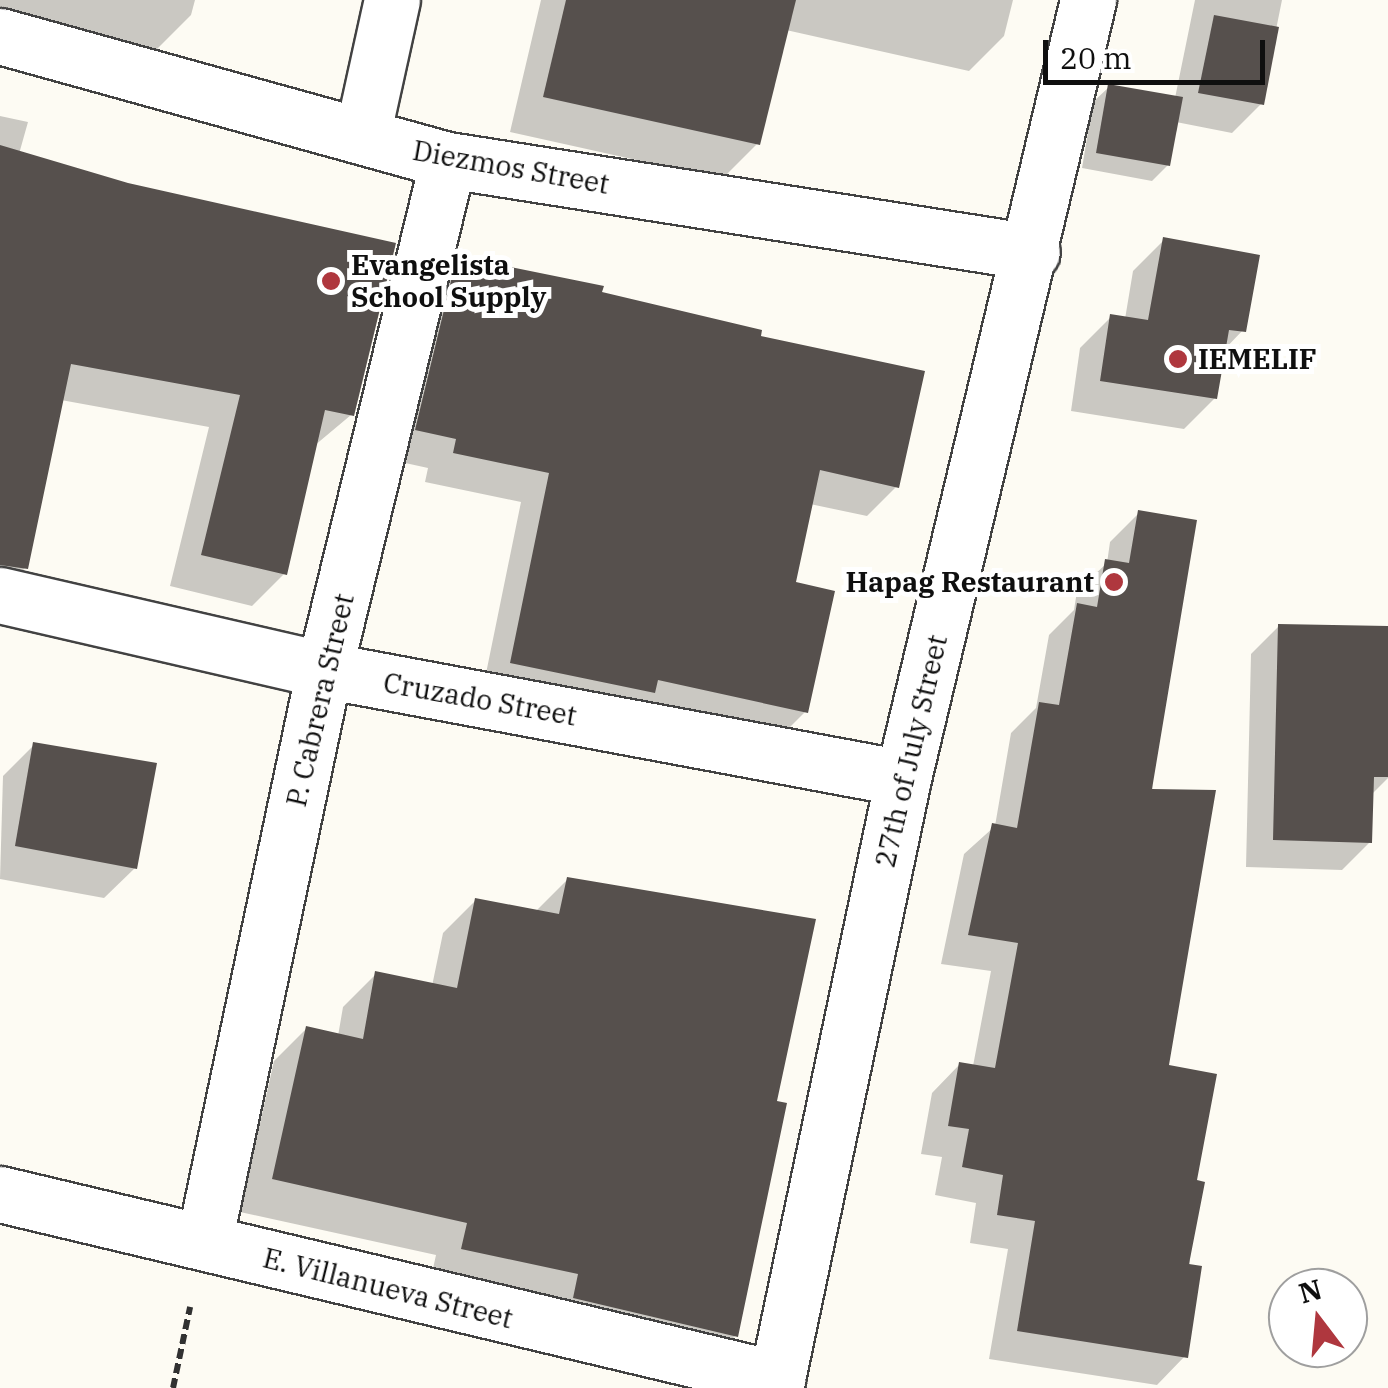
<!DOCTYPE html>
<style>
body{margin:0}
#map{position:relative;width:1388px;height:1388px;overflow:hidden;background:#fdfbf3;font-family:"IBM Plex Serif",serif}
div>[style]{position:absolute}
.shadow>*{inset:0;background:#0003}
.building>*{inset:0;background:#56504d}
.path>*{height:6px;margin-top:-3px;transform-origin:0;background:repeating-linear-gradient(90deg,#313131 0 10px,transparent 0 15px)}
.roads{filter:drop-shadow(2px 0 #424242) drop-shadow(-2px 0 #424242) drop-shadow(0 2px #424242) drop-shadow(0 -2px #424242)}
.minor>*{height:55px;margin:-27.5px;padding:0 27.5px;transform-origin:27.5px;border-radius:27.5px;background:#fff}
.tertiary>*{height:55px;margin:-27.5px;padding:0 27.5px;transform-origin:27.5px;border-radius:27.5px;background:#fff}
.dots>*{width:28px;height:28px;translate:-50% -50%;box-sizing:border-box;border:5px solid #fff;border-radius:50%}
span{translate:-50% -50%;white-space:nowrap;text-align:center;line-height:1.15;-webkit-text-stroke:10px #fff;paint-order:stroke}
.street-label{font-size:28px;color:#0f0f0f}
.poi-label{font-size:28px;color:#0f0f0f;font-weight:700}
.left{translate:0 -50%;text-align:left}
.right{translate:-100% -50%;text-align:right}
.north{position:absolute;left:1268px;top:1268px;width:100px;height:100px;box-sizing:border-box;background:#fff;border:2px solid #9f9f9f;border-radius:50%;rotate:344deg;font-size:28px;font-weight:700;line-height:40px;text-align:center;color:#0f0f0f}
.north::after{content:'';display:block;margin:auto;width:35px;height:45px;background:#af373e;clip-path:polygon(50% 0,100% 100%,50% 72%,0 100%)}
.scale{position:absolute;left:1043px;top:40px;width:222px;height:45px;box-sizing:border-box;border:5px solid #0f0f0f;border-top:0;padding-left:12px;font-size:30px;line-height:35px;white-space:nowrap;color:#0f0f0f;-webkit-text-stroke:8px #fff;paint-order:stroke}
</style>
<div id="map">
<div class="shadow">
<div style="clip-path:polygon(0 0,195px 0,191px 15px,148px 58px,0 22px)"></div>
<div style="clip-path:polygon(541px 0,1013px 0,1004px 36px,969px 71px,786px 30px,757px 144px,722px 179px,510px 132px)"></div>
<div style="clip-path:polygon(1195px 0,1282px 0,1261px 104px,1232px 133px,1176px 122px,1168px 165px,1152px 181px,1082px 168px,1093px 102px,1109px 87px,1175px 98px)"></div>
<div style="clip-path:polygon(0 116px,28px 122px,19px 154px,351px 415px,314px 446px,285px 573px,252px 606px,170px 586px,209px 427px,61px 400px,25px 568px,0 593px)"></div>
<div style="clip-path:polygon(1164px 240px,1243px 330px,1223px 351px,1215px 398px,1184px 429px,1071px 411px,1080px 348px,1111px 317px,1125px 319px,1133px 271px)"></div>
<div style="clip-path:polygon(458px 259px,758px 338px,897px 486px,867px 516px,810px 504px,793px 584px,806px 711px,776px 741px,482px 693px,521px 502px,425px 482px,428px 468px,387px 459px,428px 289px)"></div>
<div style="clip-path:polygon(1139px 513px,1166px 1067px,1194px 1182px,1185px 1356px,1157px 1385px,989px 1359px,1008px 1249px,970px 1243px,976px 1203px,935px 1195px,942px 1157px,921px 1154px,932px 1093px,960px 1064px,973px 1066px,991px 971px,941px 964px,964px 854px,995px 826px,1011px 733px,1036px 708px,1049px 635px,1074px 610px,1077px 591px,1107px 563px,1110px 542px)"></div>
<div style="clip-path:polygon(1279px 626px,1388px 628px,1388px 778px,1371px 795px,1370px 842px,1342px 870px,1246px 867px,1251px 654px)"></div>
<div style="clip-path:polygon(34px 745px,135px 868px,104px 898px,0 879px,3px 776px)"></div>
<div style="clip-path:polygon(568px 879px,774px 1103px,736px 1335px,703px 1368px,430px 1282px,436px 1255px,240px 1212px,274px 1061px,306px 1029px,338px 1036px,343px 1007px,376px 974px,432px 986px,443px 933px,476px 900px,535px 912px)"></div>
</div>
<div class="building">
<div style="clip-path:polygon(566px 0,796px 0,760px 145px,543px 97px)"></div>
<div style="clip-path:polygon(1214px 15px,1279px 27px,1264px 105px,1198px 93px)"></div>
<div style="clip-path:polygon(1108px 84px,1183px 97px,1170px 166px,1096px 153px)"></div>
<div style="clip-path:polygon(0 145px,128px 183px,396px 243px,354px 416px,325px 410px,287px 575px,201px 555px,240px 395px,71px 364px,28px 569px,0 565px)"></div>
<div style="clip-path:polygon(1163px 237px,1260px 255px,1246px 332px,1229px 330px,1217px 399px,1100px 381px,1110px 314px,1148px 320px)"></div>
<div style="clip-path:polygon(457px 256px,604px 286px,602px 292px,762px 330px,761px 336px,925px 371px,899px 488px,820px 470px,796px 582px,835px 591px,808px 713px,658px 680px,655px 693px,510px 663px,549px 473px,453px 453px,456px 439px,415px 430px)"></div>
<div style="clip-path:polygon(1138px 510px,1197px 520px,1152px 789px,1216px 790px,1169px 1065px,1217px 1074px,1197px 1180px,1205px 1182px,1189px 1264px,1202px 1266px,1188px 1358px,1017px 1331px,1035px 1221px,997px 1215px,1003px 1175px,962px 1167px,969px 1129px,948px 1126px,959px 1062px,995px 1068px,1018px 943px,968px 935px,992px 823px,1017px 828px,1039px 702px,1059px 705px,1077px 603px,1097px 607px,1105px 559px,1129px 563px)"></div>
<div style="clip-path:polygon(1278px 624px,1388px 626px,1388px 777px,1374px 777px,1372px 843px,1273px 840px)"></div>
<div style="clip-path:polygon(33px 742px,157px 763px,137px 869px,15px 846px)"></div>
<div style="clip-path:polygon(567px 877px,816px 919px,777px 1101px,787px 1103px,738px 1337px,573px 1298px,578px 1274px,461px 1249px,467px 1223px,272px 1179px,306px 1026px,363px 1039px,375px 971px,457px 988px,475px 898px,559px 914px)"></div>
</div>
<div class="path">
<div style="left:173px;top:1388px;width:83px;rotate:-78.1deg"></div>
</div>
<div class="roads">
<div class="minor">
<div style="left:0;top:36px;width:465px;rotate:15.5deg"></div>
<div style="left:448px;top:160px;width:591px;rotate:8.95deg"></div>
<div style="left:362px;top:136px;width:139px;rotate:-77.6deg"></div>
<div style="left:0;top:595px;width:333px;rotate:13deg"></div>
<div style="left:324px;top:670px;width:589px;rotate:10.57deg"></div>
<div style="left:0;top:1194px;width:799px;rotate:13.39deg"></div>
<div style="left:204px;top:1242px;width:584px;rotate:-78.15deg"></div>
<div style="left:324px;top:670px;width:525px;rotate:-76.33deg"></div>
</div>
<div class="tertiary">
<div style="left:775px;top:1388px;width:623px;rotate:-78.15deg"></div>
<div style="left:903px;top:778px;width:800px;rotate:-76.62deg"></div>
</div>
</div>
<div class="dots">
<div style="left:331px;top:281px;background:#af373e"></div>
<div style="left:1178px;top:359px;background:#af373e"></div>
<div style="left:1114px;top:582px;background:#af373e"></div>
</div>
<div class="street-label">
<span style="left:511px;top:167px;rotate:10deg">Diezmos Street</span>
<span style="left:480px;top:699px;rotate:10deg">Cruzado Street</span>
<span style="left:320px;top:700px;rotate:-77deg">P. Cabrera Street</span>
<span style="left:911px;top:751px;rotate:-77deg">27th of July Street</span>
<span style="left:388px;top:1288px;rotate:14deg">E. Villanueva Street</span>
</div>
<div class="poi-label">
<span class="left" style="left:351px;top:281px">Evangelista<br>School Supply</span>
<span class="left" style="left:1198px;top:359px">IEMELIF</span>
<span class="right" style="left:1094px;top:582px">Hapag Restaurant</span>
</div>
<div class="north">N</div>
<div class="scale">20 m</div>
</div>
